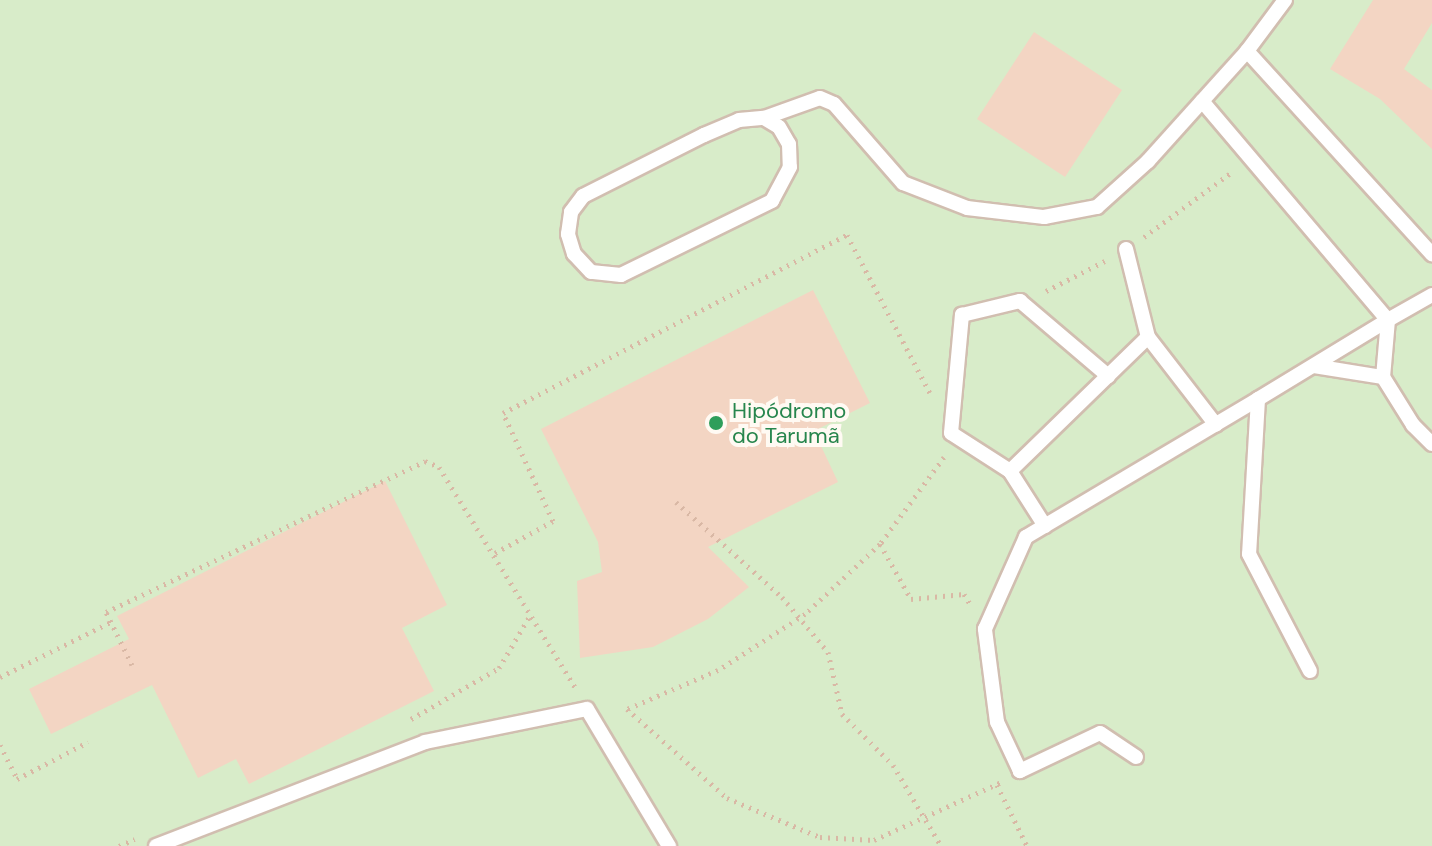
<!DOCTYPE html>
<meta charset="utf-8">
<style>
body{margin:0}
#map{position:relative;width:1432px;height:846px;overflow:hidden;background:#fdf6ec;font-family:"DM Sans",sans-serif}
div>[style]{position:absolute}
.green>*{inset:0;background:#d8ecc9}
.building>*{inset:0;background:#f3d5c3}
.path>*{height:5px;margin-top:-2.5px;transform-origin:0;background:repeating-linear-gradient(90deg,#d9b8a5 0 2px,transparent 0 8px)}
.roads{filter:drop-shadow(2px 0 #d1beb0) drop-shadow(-2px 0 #d1beb0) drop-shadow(0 2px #d1beb0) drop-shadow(0 -2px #d1beb0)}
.lane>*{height:14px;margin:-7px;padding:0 7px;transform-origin:7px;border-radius:7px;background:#fff}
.path-bridge>*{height:5px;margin-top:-2.5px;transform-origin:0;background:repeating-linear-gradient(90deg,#d9b8a5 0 2px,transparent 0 8px)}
.dots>*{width:22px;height:22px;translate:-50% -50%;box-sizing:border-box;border:4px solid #fffaf3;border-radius:50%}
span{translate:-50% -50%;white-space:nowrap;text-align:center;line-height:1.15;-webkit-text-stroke:8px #fffaf3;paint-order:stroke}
.leisure-label{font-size:22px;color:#27864d}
.left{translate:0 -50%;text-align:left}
</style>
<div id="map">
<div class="green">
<div style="clip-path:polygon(0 0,1432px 0,1432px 846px,0 846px)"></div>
</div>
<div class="building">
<div style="clip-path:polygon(1373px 0,1432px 0,1432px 23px,1404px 69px,1432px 90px,1432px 149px,1380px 99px,1330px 69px)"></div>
<div style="clip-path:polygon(1034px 32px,1122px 90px,1065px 177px,977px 119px)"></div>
<div style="clip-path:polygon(813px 290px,870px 403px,814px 431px,838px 482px,708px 547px,749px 587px,708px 619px,653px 647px,580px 658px,577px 581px,602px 572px,598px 542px,541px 429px)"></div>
<div style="clip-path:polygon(385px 481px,447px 605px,402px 628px,434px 691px,249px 784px,236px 759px,198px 778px,152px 685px,51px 734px,29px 689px,129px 639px,117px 616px)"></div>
</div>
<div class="path">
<div style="left:1144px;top:237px;width:109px;rotate:-36.5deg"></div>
<div style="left:1046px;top:291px;width:66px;rotate:-27deg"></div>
<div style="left:944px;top:457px;width:108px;rotate:126.3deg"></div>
<div style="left:880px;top:544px;width:103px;rotate:137deg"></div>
<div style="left:805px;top:614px;width:103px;rotate:147.2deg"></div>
<div style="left:718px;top:670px;width:99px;rotate:156.8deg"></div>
<div style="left:627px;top:709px;width:134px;rotate:41.7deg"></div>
<div style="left:727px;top:798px;width:101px;rotate:22.8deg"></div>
<div style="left:820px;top:837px;width:54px;rotate:3.2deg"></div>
<div style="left:874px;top:840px;width:140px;rotate:-24.5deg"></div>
<div style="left:880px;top:544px;width:63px;rotate:60.6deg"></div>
<div style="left:911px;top:599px;width:53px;rotate:-5.4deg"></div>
<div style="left:964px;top:594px;width:12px;rotate:59deg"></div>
<div style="left:495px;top:553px;width:66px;rotate:-28.9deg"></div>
<div style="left:553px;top:521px;width:119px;rotate:-114.8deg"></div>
<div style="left:503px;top:413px;width:387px;rotate:-27.4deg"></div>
<div style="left:847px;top:235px;width:178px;rotate:62.3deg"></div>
<div style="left:132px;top:665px;width:59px;rotate:-116.1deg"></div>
<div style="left:106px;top:612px;width:353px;rotate:-25.3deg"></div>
<div style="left:425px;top:461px;width:15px;rotate:23deg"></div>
<div style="left:439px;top:467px;width:259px;rotate:58.3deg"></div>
<div style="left:0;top:677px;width:124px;rotate:-26.4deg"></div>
<div style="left:842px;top:714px;width:72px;rotate:45deg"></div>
<div style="left:893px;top:765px;width:94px;rotate:59.3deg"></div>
<div style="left:411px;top:719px;width:102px;rotate:-30.1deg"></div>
<div style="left:499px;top:668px;width:63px;rotate:-59.3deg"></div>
<div style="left:0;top:745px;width:38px;rotate:63deg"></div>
<div style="left:17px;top:779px;width:80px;rotate:-27.5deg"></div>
<div style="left:997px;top:785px;width:68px;rotate:63.8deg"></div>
<div style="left:119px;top:846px;width:17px;rotate:-24deg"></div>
</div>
<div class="roads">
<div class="lane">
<div style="left:1285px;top:0;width:64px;rotate:126.7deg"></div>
<div style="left:1247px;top:51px;width:275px;rotate:47.7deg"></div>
<div style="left:1202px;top:101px;width:287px;rotate:49.7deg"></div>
<div style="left:1388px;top:320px;width:152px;rotate:148.7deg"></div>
<div style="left:1258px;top:399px;width:155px;rotate:93.3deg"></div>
<div style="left:1249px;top:554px;width:132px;rotate:62.5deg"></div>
<div style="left:764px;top:118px;width:59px;rotate:-19.7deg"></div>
<div style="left:820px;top:98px;width:15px;rotate:23deg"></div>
<div style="left:834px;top:104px;width:105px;rotate:48.9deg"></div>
<div style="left:903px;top:183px;width:69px;rotate:21.3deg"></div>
<div style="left:967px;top:208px;width:78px;rotate:6.7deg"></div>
<div style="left:1044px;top:217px;width:54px;rotate:-10.7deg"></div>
<div style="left:1097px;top:207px;width:69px;rotate:-42deg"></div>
<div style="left:1148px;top:161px;width:148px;rotate:-48deg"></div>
<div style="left:764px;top:118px;width:17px;rotate:31deg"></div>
<div style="left:779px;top:127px;width:20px;rotate:60deg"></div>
<div style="left:789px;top:144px;width:23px;rotate:88deg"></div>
<div style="left:790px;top:167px;width:38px;rotate:118deg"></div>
<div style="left:772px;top:201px;width:168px;rotate:153.9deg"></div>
<div style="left:621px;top:275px;width:30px;rotate:-174deg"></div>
<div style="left:591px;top:272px;width:25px;rotate:-133deg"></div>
<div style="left:574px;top:254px;width:21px;rotate:-107deg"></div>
<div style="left:568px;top:234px;width:22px;rotate:-82deg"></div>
<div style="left:571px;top:212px;width:20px;rotate:-53deg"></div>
<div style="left:583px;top:196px;width:136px;rotate:-26.8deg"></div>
<div style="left:704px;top:135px;width:38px;rotate:-23deg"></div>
<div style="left:739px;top:120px;width:25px;rotate:-5deg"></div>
<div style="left:1126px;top:249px;width:91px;rotate:76deg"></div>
<div style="left:1148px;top:337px;width:111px;rotate:52.3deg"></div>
<div style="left:1432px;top:295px;width:51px;rotate:150.4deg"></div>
<div style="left:1388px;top:320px;width:57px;rotate:95deg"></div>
<div style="left:1383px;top:377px;width:57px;rotate:58deg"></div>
<div style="left:1413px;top:425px;width:27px;rotate:45deg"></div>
<div style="left:1314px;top:366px;width:70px;rotate:9.1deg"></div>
<div style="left:1010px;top:471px;width:192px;rotate:-44.2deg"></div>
<div style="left:1045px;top:526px;width:65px;rotate:-122.5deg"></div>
<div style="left:1010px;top:471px;width:70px;rotate:-147.2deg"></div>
<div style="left:951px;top:433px;width:119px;rotate:-84.7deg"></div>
<div style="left:962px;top:315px;width:60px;rotate:-13.6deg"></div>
<div style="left:1020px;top:301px;width:116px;rotate:40.4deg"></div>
<div style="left:1136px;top:757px;width:43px;rotate:-146.3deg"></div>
<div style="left:1100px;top:733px;width:89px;rotate:154.6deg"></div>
<div style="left:1020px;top:771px;width:54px;rotate:-115.1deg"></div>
<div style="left:997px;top:722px;width:94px;rotate:-97.4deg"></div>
<div style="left:985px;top:629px;width:101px;rotate:-66deg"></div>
<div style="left:1026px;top:537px;width:270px;rotate:-30.7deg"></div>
<div style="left:156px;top:846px;width:288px;rotate:-21.1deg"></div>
<div style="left:425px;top:742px;width:165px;rotate:-11.5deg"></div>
<div style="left:587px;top:709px;width:160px;rotate:59.1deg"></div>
</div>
</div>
<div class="path-bridge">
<div style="left:676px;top:502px;width:142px;rotate:41.9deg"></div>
<div style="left:782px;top:597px;width:72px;rotate:50.1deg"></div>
<div style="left:828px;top:652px;width:64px;rotate:77.3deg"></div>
</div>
<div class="dots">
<div style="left:716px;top:423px;background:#2e9e5b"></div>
</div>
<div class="leisure-label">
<span class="left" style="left:732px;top:423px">Hipódromo<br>do Tarumã</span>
</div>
</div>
